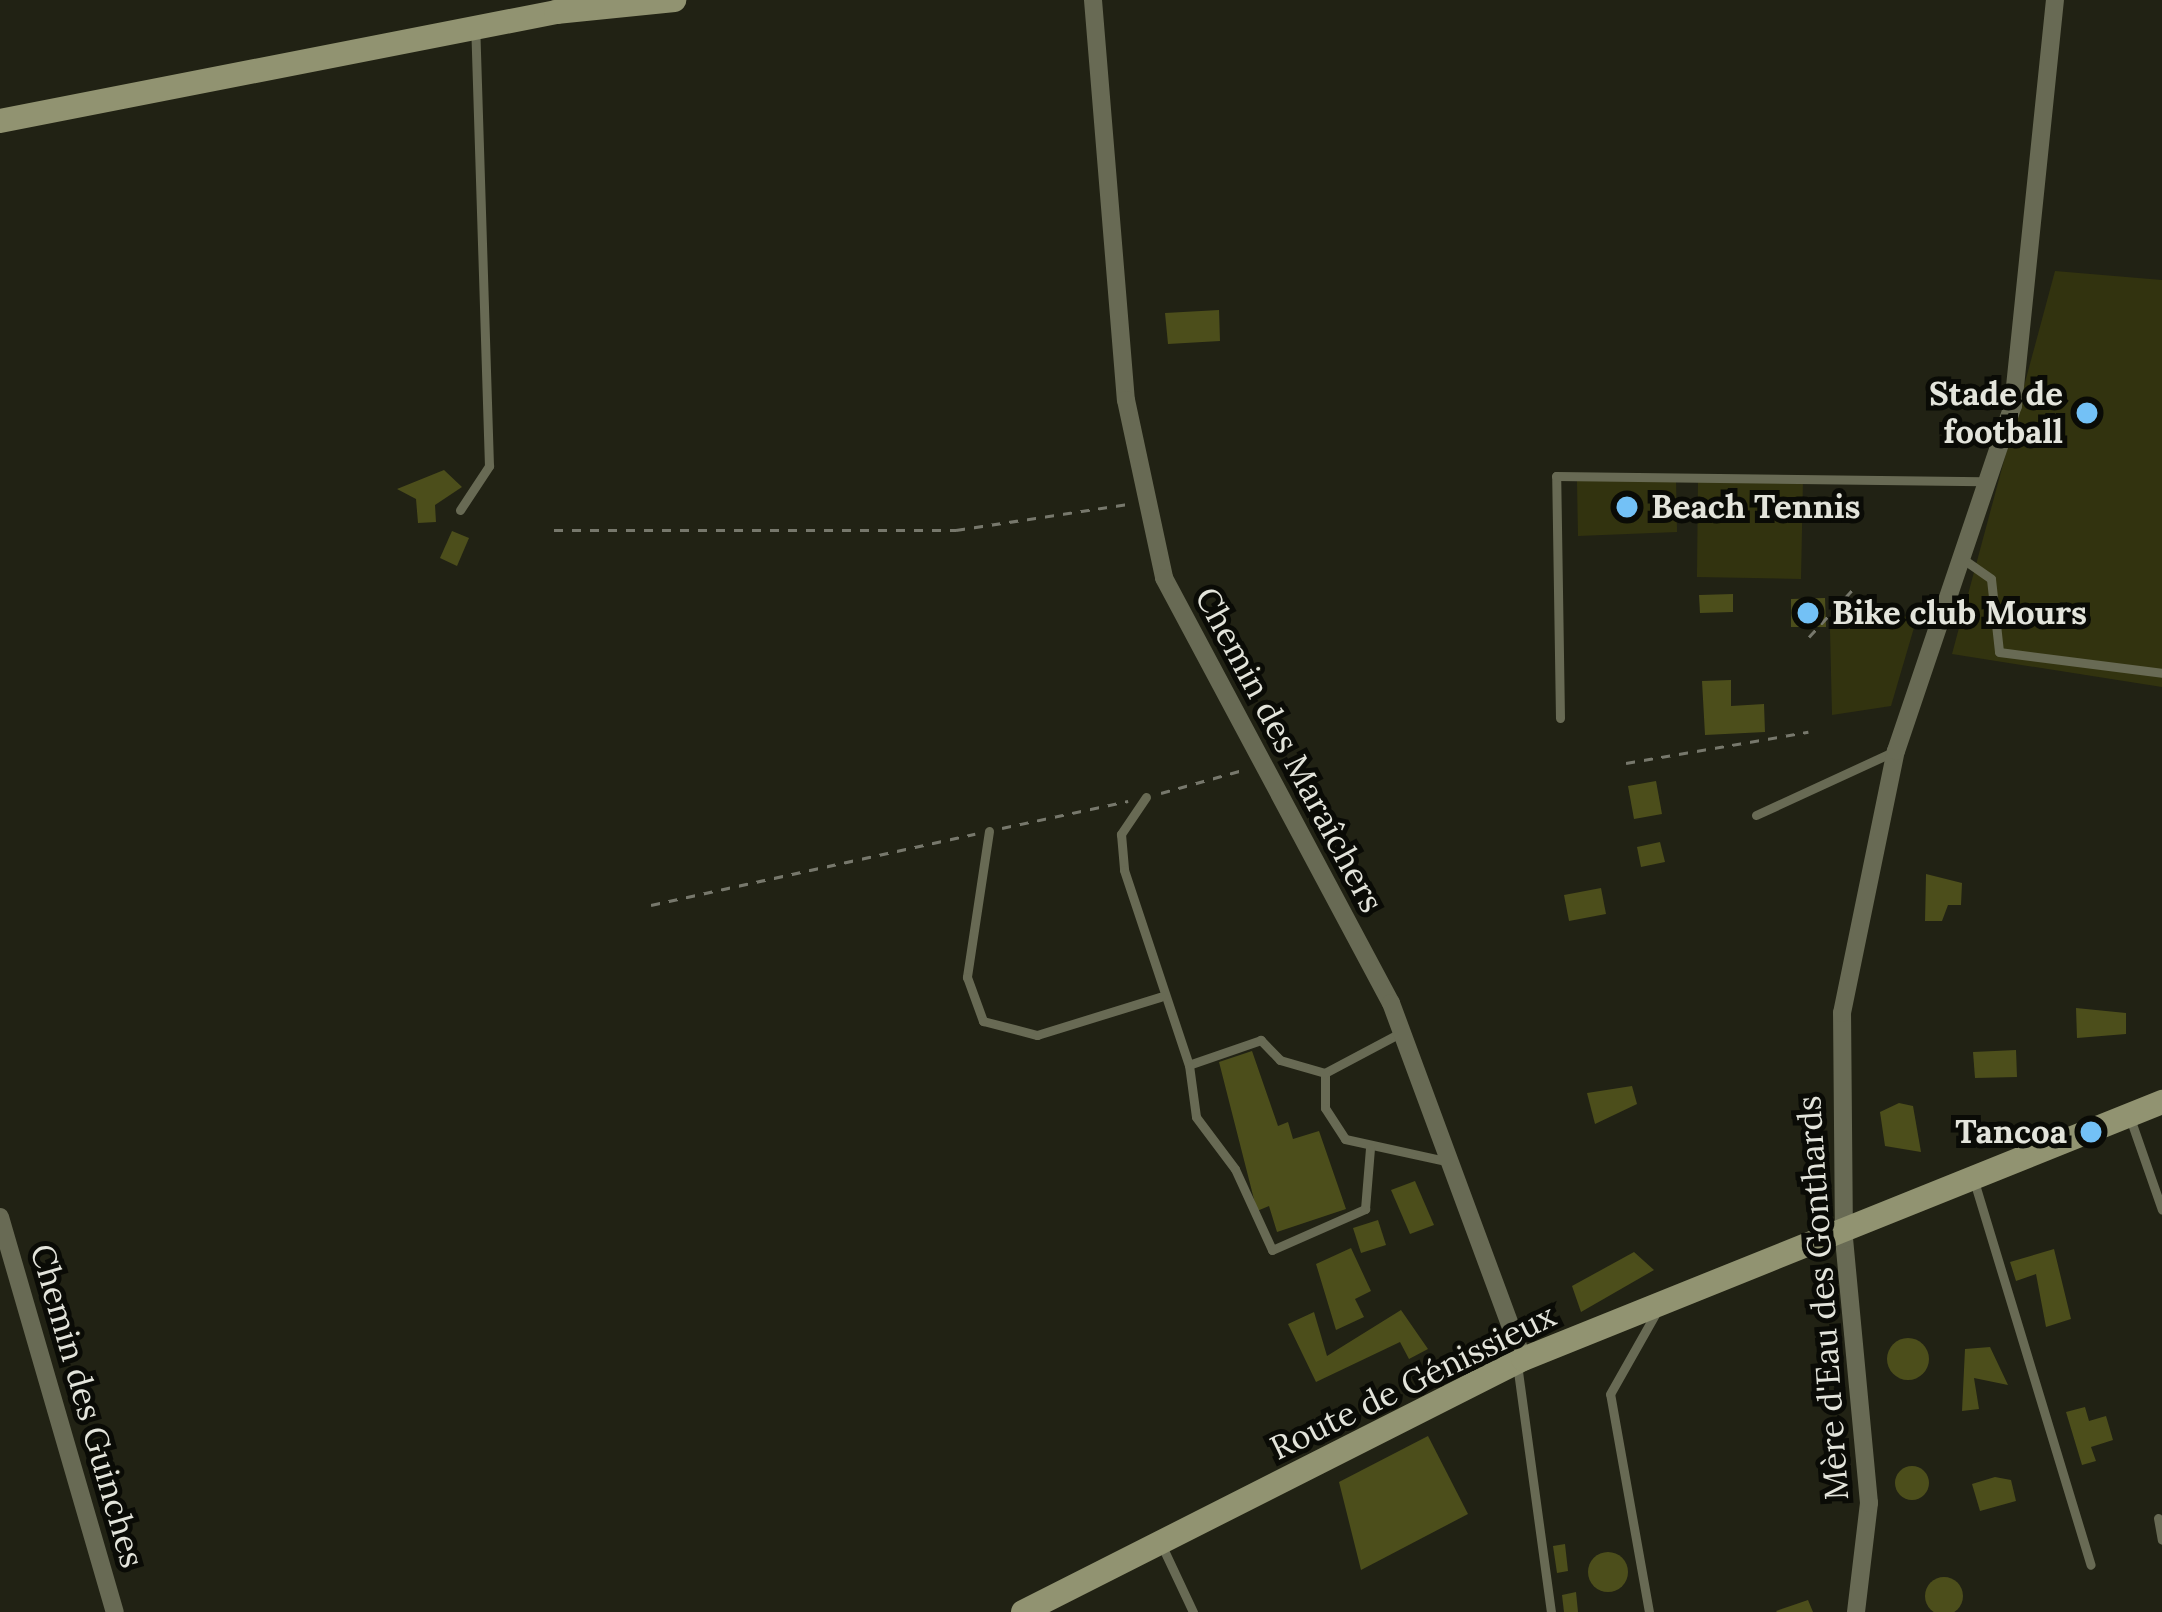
<!DOCTYPE html>
<meta charset="utf-8">
<style>
body{margin:0}
#map{position:relative;width:2162px;height:1612px;overflow:hidden;background:#212214;font-family:Lora,serif}
div>[style]{position:absolute}
.green>*{inset:0;background:#32330f}
.building>*{inset:0;background:#4c4e1b}
.round{border-radius:50%}
.path>*{height:3px;margin-top:-1.5px;transform-origin:0;background:repeating-linear-gradient(90deg,#77786c 0 9px,transparent 0 18px)}
.lane>*{height:9px;margin:-4.5px;padding:0 4.5px;transform-origin:4.5px;border-radius:4.5px;background:#686a54}
.street>*{height:18px;margin:-9px;padding:0 9px;transform-origin:9px;border-radius:9px;background:#686a54}
.secondary>*{height:24px;margin:-12px;padding:0 12px;transform-origin:12px;border-radius:12px;background:#919371}
.dots>*{width:33px;height:33px;translate:-50% -50%;box-sizing:border-box;border:6px solid #0a0b06;border-radius:50%}
span{translate:-50% -50%;white-space:nowrap;text-align:center;line-height:1.15;-webkit-text-stroke:10px #0a0b06;paint-order:stroke}
.poi-label{font-size:33px;color:#e3e4db;font-weight:700}
.right{translate:-100% -50%;text-align:right}
.left{translate:0 -50%;text-align:left}
.street-label{font-size:33px;color:#e3e4db}
</style>
<div id="map">
<div class="green">
<div style="clip-path:polygon(2055px 271px,2162px 280px,2162px 687px,1952px 654px)"></div>
<div style="clip-path:polygon(1676px 477px,1677px 532px,1578px 536px,1577px 481px)"></div>
<div style="clip-path:polygon(1698px 478px,1803px 479px,1801px 579px,1697px 577px)"></div>
<div style="clip-path:polygon(1918px 614px,1891px 706px,1832px 715px,1830px 629px)"></div>
</div>
<div class="building">
<div style="clip-path:polygon(1219px 310px,1220px 341px,1168px 344px,1165px 313px)"></div>
<div style="clip-path:polygon(444px 470px,462px 487px,435px 505px,436px 522px,418px 523px,416px 499px,397px 489px)"></div>
<div style="clip-path:polygon(452px 531px,469px 538px,457px 566px,440px 558px)"></div>
<div style="clip-path:polygon(1733px 594px,1733px 612px,1700px 613px,1699px 595px)"></div>
<div style="clip-path:polygon(1825px 598px,1826px 627px,1791px 627px,1791px 599px)"></div>
<div style="clip-path:polygon(2066px 610px,2067px 625px,1999px 627px,1998px 611px)"></div>
<div style="clip-path:polygon(1731px 680px,1731px 706px,1764px 704px,1765px 732px,1705px 735px,1702px 681px)"></div>
<div style="clip-path:polygon(1656px 781px,1662px 814px,1634px 819px,1628px 786px)"></div>
<div style="clip-path:polygon(1660px 842px,1665px 862px,1641px 867px,1637px 847px)"></div>
<div style="clip-path:polygon(1926px 874px,1962px 883px,1961px 905px,1948px 905px,1942px 921px,1925px 921px)"></div>
<div style="clip-path:polygon(1601px 888px,1606px 914px,1569px 921px,1564px 895px)"></div>
<div style="clip-path:polygon(2076px 1008px,2126px 1013px,2126px 1034px,2077px 1038px)"></div>
<div style="clip-path:polygon(2016px 1050px,2017px 1077px,1975px 1078px,1973px 1052px)"></div>
<div style="clip-path:polygon(1252px 1051px,1278px 1126px,1288px 1122px,1293px 1139px,1319px 1131px,1346px 1209px,1277px 1232px,1269px 1206px,1257px 1211px,1219px 1062px)"></div>
<div style="clip-path:polygon(1632px 1086px,1637px 1104px,1595px 1124px,1587px 1093px)"></div>
<div style="clip-path:polygon(1899px 1103px,1913px 1106px,1921px 1152px,1885px 1146px,1880px 1112px)"></div>
<div style="clip-path:polygon(1415px 1181px,1434px 1225px,1410px 1234px,1391px 1190px)"></div>
<div style="clip-path:polygon(1378px 1220px,1386px 1245px,1361px 1253px,1353px 1228px)"></div>
<div style="clip-path:polygon(1351px 1248px,1371px 1291px,1355px 1299px,1364px 1317px,1336px 1330px,1316px 1264px)"></div>
<div style="clip-path:polygon(2054px 1249px,2071px 1319px,2046px 1327px,2036px 1274px,2016px 1281px,2010px 1262px)"></div>
<div style="clip-path:polygon(1634px 1252px,1654px 1270px,1581px 1312px,1572px 1286px)"></div>
<div style="clip-path:polygon(1401px 1310px,1428px 1349px,1409px 1359px,1400px 1342px,1316px 1382px,1288px 1324px,1314px 1312px,1327px 1356px)"></div>
<div class="round" style="left:1887px;top:1338px;width:42px;height:42px"></div>
<div style="clip-path:polygon(1990px 1347px,2008px 1385px,1974px 1378px,1979px 1409px,1962px 1411px,1965px 1349px)"></div>
<div style="clip-path:polygon(2085px 1407px,2089px 1421px,2106px 1416px,2113px 1440px,2091px 1447px,2096px 1461px,2082px 1465px,2066px 1412px)"></div>
<div style="clip-path:polygon(1428px 1436px,1468px 1514px,1361px 1570px,1339px 1482px)"></div>
<div class="round" style="left:1895px;top:1466px;width:34px;height:34px"></div>
<div style="clip-path:polygon(1995px 1477px,2011px 1480px,2016px 1501px,1980px 1511px,1972px 1484px)"></div>
<div style="clip-path:polygon(1565px 1544px,1568px 1571px,1557px 1573px,1553px 1546px)"></div>
<div class="round" style="left:1588px;top:1552px;width:40px;height:40px"></div>
<div class="round" style="left:1925px;top:1577px;width:38px;height:38px"></div>
<div style="clip-path:polygon(1576px 1592px,1578px 1612px,1564px 1612px,1562px 1595px)"></div>
<div style="clip-path:polygon(1808px 1600px,1813px 1612px,1777px 1612px,1776px 1611px)"></div>
</div>
<div class="path">
<div style="left:554px;top:530px;width:402px"></div>
<div style="left:956px;top:530px;width:174px;rotate:-8.6deg"></div>
<div style="left:1809px;top:637px;width:68px;rotate:-47.4deg"></div>
<div style="left:1626px;top:763px;width:185px;rotate:-9.7deg"></div>
<div style="left:1161px;top:793px;width:85px;rotate:-15.7deg"></div>
<div style="left:1002px;top:828px;width:129px;rotate:-12.1deg"></div>
<div style="left:651px;top:905px;width:332px;rotate:-12.4deg"></div>
</div>
<div class="lane">
<div style="left:460px;top:510px;width:53px;rotate:-56.6deg"></div>
<div style="left:489px;top:466px;width:438px;rotate:-91.8deg"></div>
<div style="left:1960px;top:557px;width:38px;rotate:35deg"></div>
<div style="left:1991px;top:579px;width:73px;rotate:83.7deg"></div>
<div style="left:1999px;top:652px;width:164px;rotate:7.3deg"></div>
<div style="left:1560px;top:718px;width:242px;rotate:-90.9deg"></div>
<div style="left:1556px;top:476px;width:426px;rotate:0.7deg"></div>
<div style="left:1146px;top:797px;width:45px;rotate:124deg"></div>
<div style="left:1121px;top:834px;width:36px;rotate:85deg"></div>
<div style="left:1124px;top:870px;width:206px;rotate:71.6deg"></div>
<div style="left:1756px;top:815px;width:151px;rotate:-24.7deg"></div>
<div style="left:989px;top:831px;width:148px;rotate:98.6deg"></div>
<div style="left:967px;top:977px;width:47px;rotate:70deg"></div>
<div style="left:983px;top:1021px;width:56px;rotate:14.5deg"></div>
<div style="left:1037px;top:1035px;width:129px;rotate:-17.2deg"></div>
<div style="left:1402px;top:1032px;width:87px;rotate:152deg"></div>
<div style="left:1325px;top:1073px;width:35px;rotate:90deg"></div>
<div style="left:1325px;top:1108px;width:37px;rotate:57deg"></div>
<div style="left:1345px;top:1139px;width:107px;rotate:12.4deg"></div>
<div style="left:1325px;top:1073px;width:47px;rotate:-163.9deg"></div>
<div style="left:1280px;top:1060px;width:28px;rotate:-134deg"></div>
<div style="left:1261px;top:1040px;width:76px;rotate:160.9deg"></div>
<div style="left:1189px;top:1065px;width:52px;rotate:82.3deg"></div>
<div style="left:1196px;top:1117px;width:65px;rotate:53.1deg"></div>
<div style="left:1235px;top:1169px;width:89px;rotate:65.4deg"></div>
<div style="left:1272px;top:1250px;width:102px;rotate:-23.8deg"></div>
<div style="left:1365px;top:1209px;width:61px;rotate:-85.3deg"></div>
<div style="left:2130px;top:1118px;width:97px;rotate:70.8deg"></div>
<div style="left:1974px;top:1181px;width:401px;rotate:73.1deg"></div>
<div style="left:1517px;top:1364px;width:250px;rotate:82.2deg"></div>
<div style="left:2158px;top:1518px;width:22px;rotate:80deg"></div>
<div style="left:1162px;top:1546px;width:73px;rotate:64.8deg"></div>
<div style="left:1649px;top:1612px;width:221px;rotate:-100.1deg"></div>
<div style="left:1610px;top:1394px;width:95px;rotate:-60.5deg"></div>
</div>
<div class="street">
<div style="left:1093px;top:0;width:401px;rotate:85.3deg"></div>
<div style="left:1126px;top:400px;width:182px;rotate:77.9deg"></div>
<div style="left:1164px;top:578px;width:482px;rotate:61.9deg"></div>
<div style="left:1391px;top:1003px;width:380px;rotate:69.7deg"></div>
<div style="left:0;top:1217px;width:411px;rotate:73.8deg"></div>
<div style="left:1856px;top:1612px;width:110px;rotate:-83.2deg"></div>
<div style="left:1869px;top:1503px;width:265px;rotate:-95.4deg"></div>
<div style="left:1844px;top:1239px;width:226px;rotate:-90.5deg"></div>
<div style="left:1842px;top:1013px;width:268px;rotate:-78.4deg"></div>
<div style="left:1896px;top:751px;width:364px;rotate:-71.3deg"></div>
<div style="left:2013px;top:406px;width:408px;rotate:-84.1deg"></div>
</div>
<div class="secondary">
<div style="left:0;top:121px;width:567px;rotate:-11.09deg"></div>
<div style="left:556px;top:12px;width:119px;rotate:-5.8deg"></div>
<div style="left:1023px;top:1612px;width:560px;rotate:-26.84deg"></div>
<div style="left:1523px;top:1359px;width:689px;rotate:-21.91deg"></div>
</div>
<div class="dots">
<div style="left:2087px;top:413px;background:#73c1f6"></div>
<div style="left:1627px;top:507px;background:#73c1f6"></div>
<div style="left:1808px;top:613px;background:#73c1f6"></div>
<div style="left:2091px;top:1132px;background:#73c1f6"></div>
</div>
<div class="poi-label">
<span class="right" style="left:2063px;top:413px">Stade de<br>football</span>
<span class="left" style="left:1651px;top:507px">Beach Tennis</span>
<span class="left" style="left:1832px;top:613px">Bike club Mours</span>
<span class="right" style="left:2067px;top:1132px">Tancoa</span>
</div>
<div class="street-label">
<span style="left:1289px;top:750px;rotate:62deg">Chemin des Maraîchers</span>
<span style="left:1823px;top:1298px;rotate:-94deg">Mère d'Eau des Gonthards</span>
<span style="left:1413px;top:1382px;rotate:-26deg">Route de Génissieux</span>
<span style="left:87px;top:1406px;rotate:74deg">Chemin des Guinches</span>
</div>
</div>
